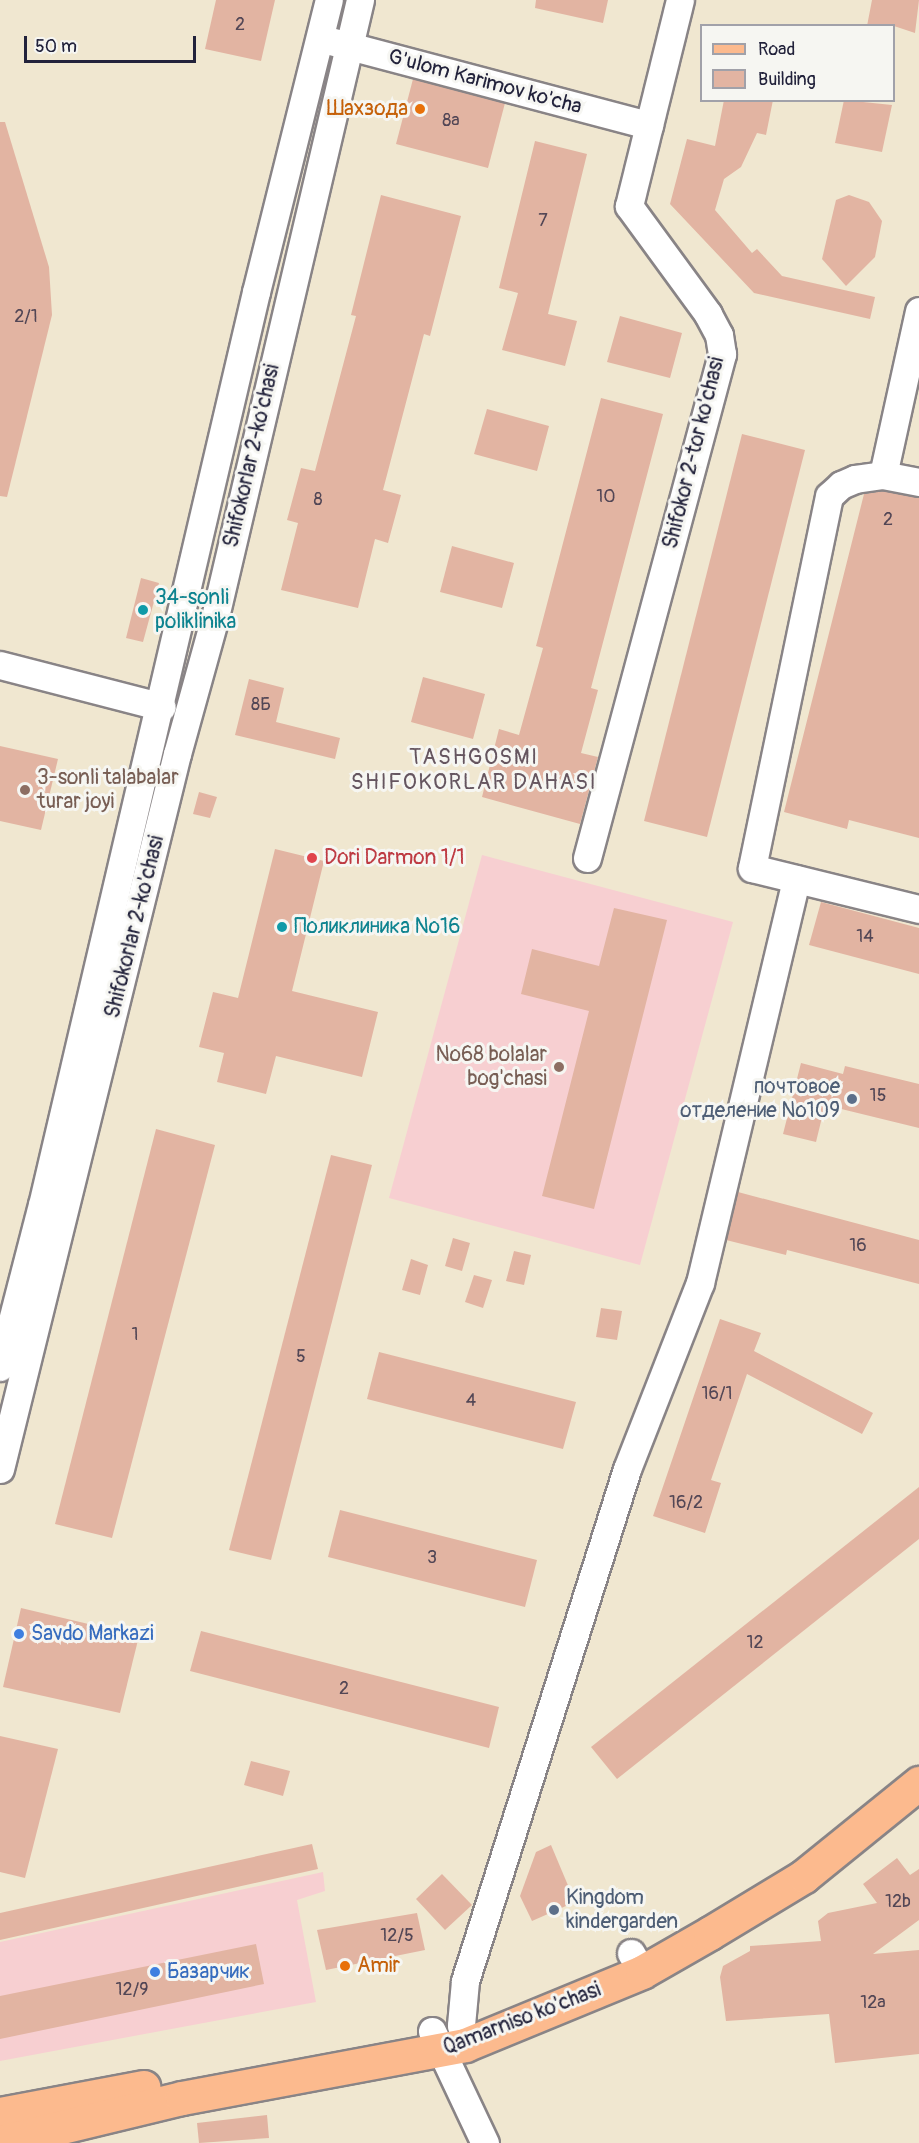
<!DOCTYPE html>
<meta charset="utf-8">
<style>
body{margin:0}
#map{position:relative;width:919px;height:2143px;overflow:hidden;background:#f0e7d0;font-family:Pangolin,sans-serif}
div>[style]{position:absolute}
.built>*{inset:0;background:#f7cfd1}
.building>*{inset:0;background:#e2b4a2}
.roads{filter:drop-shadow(2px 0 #898486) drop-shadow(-2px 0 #898486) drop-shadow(0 2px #898486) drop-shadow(0 -2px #898486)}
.minor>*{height:27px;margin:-13.5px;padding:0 13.5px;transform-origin:13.5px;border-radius:13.5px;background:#fff}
.major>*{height:33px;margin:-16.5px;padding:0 16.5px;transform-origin:16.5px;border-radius:16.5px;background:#fcba8e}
.dots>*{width:16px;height:16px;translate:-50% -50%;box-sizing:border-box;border:3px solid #f6f6f2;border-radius:50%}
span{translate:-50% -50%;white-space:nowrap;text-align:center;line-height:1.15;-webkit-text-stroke:6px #f6f6f2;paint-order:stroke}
.number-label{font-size:18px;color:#524655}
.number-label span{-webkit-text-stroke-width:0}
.street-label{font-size:21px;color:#22223b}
.food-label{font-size:21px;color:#c56008}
.right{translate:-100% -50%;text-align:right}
.left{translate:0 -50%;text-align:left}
.culture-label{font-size:21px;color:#0d838f}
.education-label{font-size:21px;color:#785e54}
.health-label{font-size:21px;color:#be3a42}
.service-label{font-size:21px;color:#4e5e75}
.shop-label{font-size:21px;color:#366cbe}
.neighbourhood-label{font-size:22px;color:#65555f;letter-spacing:1.5px}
.legend{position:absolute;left:700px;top:24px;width:195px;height:78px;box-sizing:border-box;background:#f6f6f2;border:2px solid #a1a1a9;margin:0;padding:8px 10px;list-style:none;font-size:18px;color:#22223b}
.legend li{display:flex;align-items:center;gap:12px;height:30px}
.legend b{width:30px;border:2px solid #a1a1a9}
.scale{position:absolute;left:24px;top:36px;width:172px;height:27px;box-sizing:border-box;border:3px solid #22223b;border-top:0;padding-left:8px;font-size:18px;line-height:21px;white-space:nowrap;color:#22223b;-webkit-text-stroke:4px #f6f6f2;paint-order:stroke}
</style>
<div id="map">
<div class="built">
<div style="clip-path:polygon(482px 855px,733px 922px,640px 1265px,389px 1198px)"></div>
<div style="clip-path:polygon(323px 1872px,325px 1891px,297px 1900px,316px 2002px,0 2061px,0 1942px)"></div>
</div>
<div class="building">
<div style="clip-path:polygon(216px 0,275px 0,261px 61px,205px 49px)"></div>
<div style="clip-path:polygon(536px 0,608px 0,603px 23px,535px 8px)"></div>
<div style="clip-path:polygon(872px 0,919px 0,915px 33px,894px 26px,867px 26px)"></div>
<div style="clip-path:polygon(413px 79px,505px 103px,488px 168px,396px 144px)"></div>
<div style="clip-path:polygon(724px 100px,773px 100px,766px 135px,757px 133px,741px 167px,724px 179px,715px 210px,752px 253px,757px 249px,782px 276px,875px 297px,870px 319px,754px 293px,670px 204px,687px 139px,715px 146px)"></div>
<div style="clip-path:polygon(844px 100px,892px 105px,882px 152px,835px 143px)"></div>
<div style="clip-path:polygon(0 122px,5px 122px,49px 267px,52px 315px,7px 497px,0 496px)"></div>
<div style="clip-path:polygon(535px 141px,587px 154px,548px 314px,577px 321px,565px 366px,502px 350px,518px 293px,499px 288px)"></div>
<div style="clip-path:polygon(381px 195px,461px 216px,430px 336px,424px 334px,383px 490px,401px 495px,388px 543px,375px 539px,358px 608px,281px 590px,298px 523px,287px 520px,301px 468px,315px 471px,356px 316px,351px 315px)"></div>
<div style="clip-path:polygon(849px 195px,869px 202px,882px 221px,875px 257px,846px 286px,822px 259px,836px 200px)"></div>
<div style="clip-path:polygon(620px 316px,682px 333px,670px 378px,607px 362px)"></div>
<div style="clip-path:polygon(601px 398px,663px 414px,591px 688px,598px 690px,581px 753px,598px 757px,580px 824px,482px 797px,499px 729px,519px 735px,543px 648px,536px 646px)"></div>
<div style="clip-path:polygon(487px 409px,549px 426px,537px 471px,474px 454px)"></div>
<div style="clip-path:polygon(742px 434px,805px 450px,707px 837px,644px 821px)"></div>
<div style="clip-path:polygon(883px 491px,919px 497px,919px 838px,849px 820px,847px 829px,784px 812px,864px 494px)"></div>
<div style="clip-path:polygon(452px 546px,514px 563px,502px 608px,440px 592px)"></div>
<div style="clip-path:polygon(141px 578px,159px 583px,143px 642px,126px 638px)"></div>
<div style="clip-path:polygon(423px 677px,485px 694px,473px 739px,411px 722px)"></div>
<div style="clip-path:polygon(249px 679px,284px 688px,276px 722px,340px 738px,335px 759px,235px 735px)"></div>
<div style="clip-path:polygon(0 746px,58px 759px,41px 830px,0 821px)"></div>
<div style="clip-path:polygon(199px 792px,217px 797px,210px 818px,193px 814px)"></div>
<div style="clip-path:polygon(275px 849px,324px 861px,292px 991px,378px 1012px,362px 1077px,276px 1056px,266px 1094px,217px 1082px,224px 1053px,199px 1047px,213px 992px,238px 998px)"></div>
<div style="clip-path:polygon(821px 902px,919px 928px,919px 974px,809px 945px)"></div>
<div style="clip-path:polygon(614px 908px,667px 920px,594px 1209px,542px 1196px,589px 1011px,521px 994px,532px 949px,599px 966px)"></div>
<div style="clip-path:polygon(801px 1063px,843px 1074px,845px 1066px,919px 1084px,919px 1128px,825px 1105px,816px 1142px,783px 1134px)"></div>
<div style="clip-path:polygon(156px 1129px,215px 1145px,112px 1538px,55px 1524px)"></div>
<div style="clip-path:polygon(331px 1155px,372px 1165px,271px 1560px,229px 1550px)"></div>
<div style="clip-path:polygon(738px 1192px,919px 1240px,919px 1284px,787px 1250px,786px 1255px,726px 1240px)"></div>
<div style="clip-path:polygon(453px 1238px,470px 1243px,462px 1271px,445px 1266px)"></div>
<div style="clip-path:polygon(514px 1251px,531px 1255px,524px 1285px,506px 1281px)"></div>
<div style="clip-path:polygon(411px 1259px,428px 1265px,420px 1295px,402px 1290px)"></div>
<div style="clip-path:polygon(474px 1275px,492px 1280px,483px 1308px,465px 1302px)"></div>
<div style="clip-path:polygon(601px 1308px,622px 1311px,617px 1340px,596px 1337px)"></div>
<div style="clip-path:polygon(720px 1319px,761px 1333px,754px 1351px,873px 1413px,862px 1434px,747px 1374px,711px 1480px,721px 1483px,705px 1533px,653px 1516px)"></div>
<div style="clip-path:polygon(379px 1352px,576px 1402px,563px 1449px,367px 1399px)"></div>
<div style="clip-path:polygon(919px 1487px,919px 1539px,617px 1779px,591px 1747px)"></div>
<div style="clip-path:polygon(340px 1510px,537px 1560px,525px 1607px,328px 1557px)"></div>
<div style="clip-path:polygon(21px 1608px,139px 1636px,120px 1713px,3px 1687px)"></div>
<div style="clip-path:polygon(201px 1631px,499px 1707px,489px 1748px,190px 1671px)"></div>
<div style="clip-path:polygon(0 1736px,58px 1749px,25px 1878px,0 1872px)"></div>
<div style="clip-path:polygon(251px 1761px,290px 1771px,283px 1796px,244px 1785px)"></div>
<div style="clip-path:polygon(312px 1844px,318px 1869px,0 1940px,0 1913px)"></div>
<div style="clip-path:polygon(551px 1845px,575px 1902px,532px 1921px,520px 1896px,536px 1852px)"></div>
<div style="clip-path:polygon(897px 1858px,910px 1875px,919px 1869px,919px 1920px,873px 1954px,919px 1950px,919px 2054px,835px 2063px,829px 2014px,726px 2021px,720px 1977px,723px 1966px,750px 1951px,750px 1946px,821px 1941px,818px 1921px,828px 1913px,877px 1903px,863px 1884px)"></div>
<div style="clip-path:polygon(442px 1874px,472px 1905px,445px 1930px,416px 1899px)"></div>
<div style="clip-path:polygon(417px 1913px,425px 1950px,326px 1970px,317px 1930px)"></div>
<div style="clip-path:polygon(256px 1944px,264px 1984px,0 2039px,0 1996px)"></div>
<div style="clip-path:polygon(267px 2115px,269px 2138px,199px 2143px,197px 2123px)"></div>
</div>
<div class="roads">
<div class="minor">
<div style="left:330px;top:41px;width:330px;rotate:14.8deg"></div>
<div style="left:883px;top:475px;width:168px;rotate:-77.6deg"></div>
<div style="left:919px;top:482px;width:37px;rotate:-169deg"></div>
<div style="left:883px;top:475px;width:28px;rotate:172deg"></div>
<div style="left:855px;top:479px;width:15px;rotate:157deg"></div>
<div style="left:841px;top:485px;width:16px;rotate:137deg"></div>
<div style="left:829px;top:496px;width:380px;rotate:101.7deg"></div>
<div style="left:752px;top:868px;width:172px;rotate:13.8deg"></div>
<div style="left:0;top:665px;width:167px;rotate:14.5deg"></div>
<div style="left:587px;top:858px;width:522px;rotate:-75deg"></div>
<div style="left:722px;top:354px;width:19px;rotate:-99deg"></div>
<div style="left:719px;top:335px;width:24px;rotate:-118deg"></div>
<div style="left:708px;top:314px;width:134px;rotate:-126.2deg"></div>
<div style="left:629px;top:206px;width:212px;rotate:-76.1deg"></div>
<div style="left:0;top:1367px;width:167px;rotate:-75.5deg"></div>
<div style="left:42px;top:1205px;width:938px;rotate:-76.81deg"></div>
<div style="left:256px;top:292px;width:301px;rotate:-76deg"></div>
<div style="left:0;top:1469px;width:737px;rotate:-76.1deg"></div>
<div style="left:177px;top:754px;width:142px;rotate:-74.5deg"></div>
<div style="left:215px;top:617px;width:634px;rotate:-76.78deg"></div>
<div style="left:631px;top:1953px;width:22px;rotate:60deg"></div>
<div style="left:432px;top:2031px;width:124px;rotate:64.7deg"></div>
<div style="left:465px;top:2045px;width:20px;rotate:-101deg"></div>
<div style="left:461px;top:2025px;width:44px;rotate:-84.8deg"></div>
<div style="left:465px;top:1981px;width:537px;rotate:-72.44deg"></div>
<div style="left:627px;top:1469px;width:200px;rotate:-68.6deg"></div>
<div style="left:700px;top:1283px;width:415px;rotate:-76.6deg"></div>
</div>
<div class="major">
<div style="left:0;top:2114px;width:146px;rotate:-10.7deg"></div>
<div style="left:0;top:2142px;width:187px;rotate:-13.6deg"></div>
<div style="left:182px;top:2098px;width:288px;rotate:-10.6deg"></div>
<div style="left:465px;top:2045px;width:191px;rotate:-22.4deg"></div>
<div style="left:642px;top:1972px;width:78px;rotate:-29.8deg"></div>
<div style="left:710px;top:1933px;width:110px;rotate:-31.2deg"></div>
<div style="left:804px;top:1876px;width:148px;rotate:-39deg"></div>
</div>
</div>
<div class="dots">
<div style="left:420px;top:109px;background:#e8710a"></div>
<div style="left:143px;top:610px;background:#0f9aa8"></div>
<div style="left:25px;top:790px;background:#8d6e63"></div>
<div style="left:312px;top:858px;background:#e0444e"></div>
<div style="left:282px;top:927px;background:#0f9aa8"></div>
<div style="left:559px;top:1067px;background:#8d6e63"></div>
<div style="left:852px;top:1099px;background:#5c6f8a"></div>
<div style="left:19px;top:1634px;background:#3f7fe0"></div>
<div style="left:554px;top:1910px;background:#5c6f8a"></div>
<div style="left:345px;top:1966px;background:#e8710a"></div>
<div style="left:155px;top:1972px;background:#3f7fe0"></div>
</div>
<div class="number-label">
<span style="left:240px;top:25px">2</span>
<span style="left:451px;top:121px">8a</span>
<span style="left:543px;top:221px">7</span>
<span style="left:26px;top:317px">2/1</span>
<span style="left:606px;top:497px">10</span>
<span style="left:318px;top:500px">8</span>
<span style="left:888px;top:520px">2</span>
<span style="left:261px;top:705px">8Б</span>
<span style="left:865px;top:937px">14</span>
<span style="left:878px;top:1096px">15</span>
<span style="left:858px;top:1246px">16</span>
<span style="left:135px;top:1335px">1</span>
<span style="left:301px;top:1357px">5</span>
<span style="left:717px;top:1394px">16/1</span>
<span style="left:471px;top:1401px">4</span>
<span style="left:686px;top:1503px">16/2</span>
<span style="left:432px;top:1558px">3</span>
<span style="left:755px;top:1643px">12</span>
<span style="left:344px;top:1689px">2</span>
<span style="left:898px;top:1902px">12b</span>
<span style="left:397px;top:1936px">12/5</span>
<span style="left:132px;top:1990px">12/9</span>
<span style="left:873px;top:2003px">12а</span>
</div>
<div class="street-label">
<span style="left:485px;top:82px;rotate:15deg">G'ulom Karimov ko'cha</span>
<span style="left:694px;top:453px;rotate:-76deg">Shifokor 2-tor ko'chasi</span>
<span style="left:252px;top:456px;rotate:-77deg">Shifokorlar 2-ko'chasi</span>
<span style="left:135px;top:927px;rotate:-76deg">Shifokorlar 2-ko'chasi</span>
<span style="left:522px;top:2019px;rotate:-21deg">Qamarniso ko'chasi</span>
</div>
<div class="food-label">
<span class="right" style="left:408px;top:109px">Шахзода</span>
<span class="left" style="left:357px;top:1966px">Amir</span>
</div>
<div class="culture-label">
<span class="left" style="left:155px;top:610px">34-sonli<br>poliklinika</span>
<span class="left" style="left:294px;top:927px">Поликлиника №16</span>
</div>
<div class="education-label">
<span class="left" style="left:37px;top:790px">3-sonli talabalar<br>turar joyi</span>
<span class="right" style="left:547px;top:1067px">№68 bolalar<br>bog'chasi</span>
</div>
<div class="health-label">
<span class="left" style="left:324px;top:858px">Dori Darmon 1/1</span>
</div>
<div class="service-label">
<span class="right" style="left:840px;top:1099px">почтовое<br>отделение №109</span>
<span class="left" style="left:566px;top:1910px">Kingdom<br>kindergarden</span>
</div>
<div class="shop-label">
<span class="left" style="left:31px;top:1634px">Savdo Markazi</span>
<span class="left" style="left:167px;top:1972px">Базарчик</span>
</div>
<div class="neighbourhood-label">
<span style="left:474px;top:770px">TASHGOSMI<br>SHIFOKORLAR DAHASI</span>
</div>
<ul class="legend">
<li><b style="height:8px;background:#fcba8e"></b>Road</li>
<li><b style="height:16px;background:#e2b4a2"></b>Building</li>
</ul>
<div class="scale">50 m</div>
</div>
